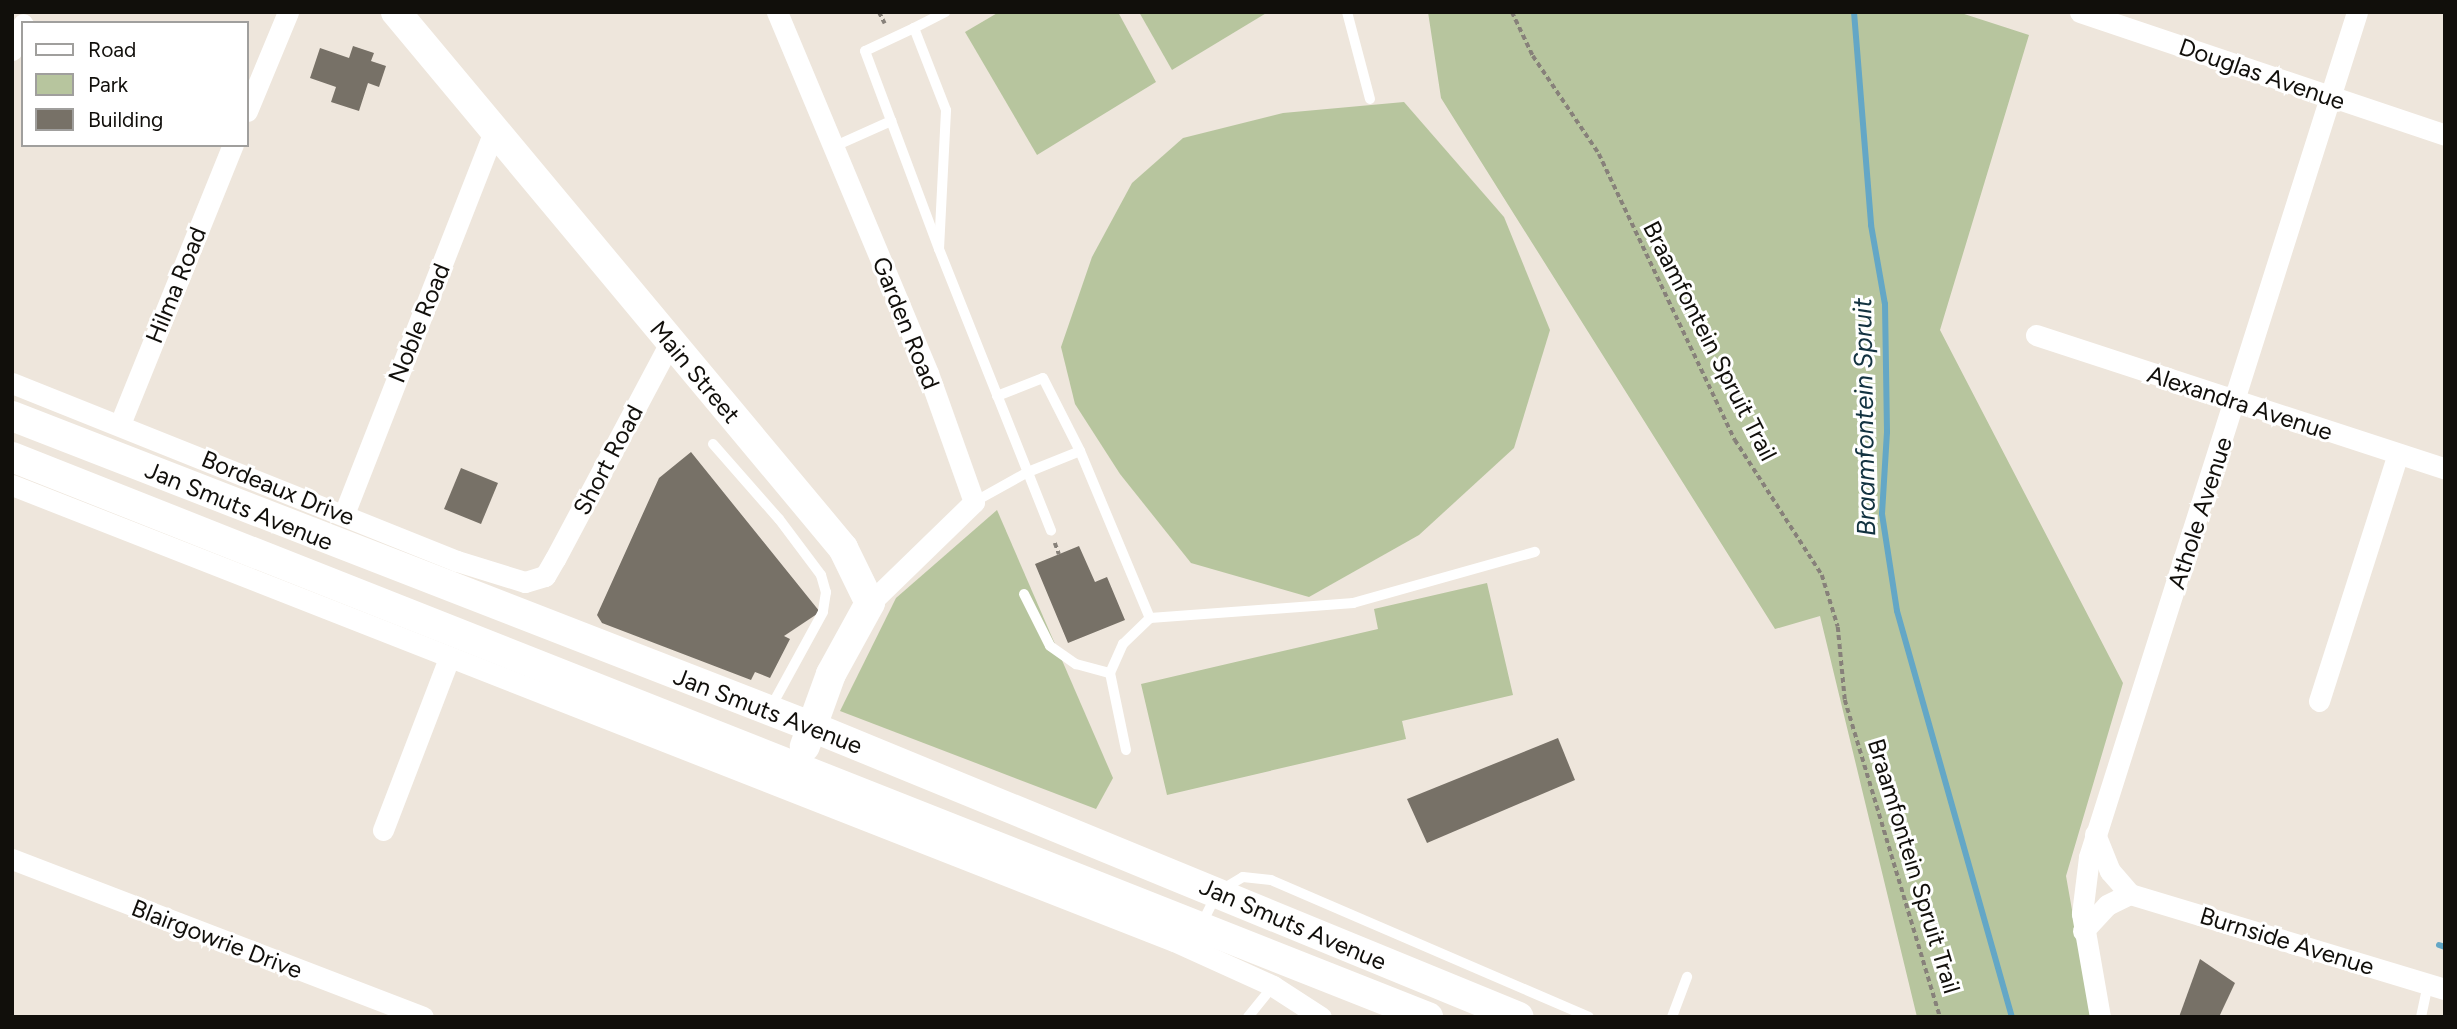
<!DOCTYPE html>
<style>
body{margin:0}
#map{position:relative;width:2457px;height:1029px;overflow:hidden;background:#eee6dc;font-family:Figtree,sans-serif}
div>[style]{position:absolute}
.green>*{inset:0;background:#b7c59e}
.stream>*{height:6px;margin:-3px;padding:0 3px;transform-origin:3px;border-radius:3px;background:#64a7c6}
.building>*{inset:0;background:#777167}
.path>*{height:3.5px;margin-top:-1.75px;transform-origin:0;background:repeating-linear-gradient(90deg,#87817a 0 5px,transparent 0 8.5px)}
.lane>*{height:10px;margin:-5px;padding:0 5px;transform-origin:5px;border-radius:5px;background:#fff}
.street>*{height:21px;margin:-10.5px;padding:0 10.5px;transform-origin:10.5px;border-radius:10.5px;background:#fff}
.secondary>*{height:30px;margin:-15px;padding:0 15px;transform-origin:15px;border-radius:15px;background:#fff}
span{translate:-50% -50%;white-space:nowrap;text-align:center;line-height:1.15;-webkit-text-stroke:6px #fff;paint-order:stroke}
.street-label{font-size:24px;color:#110f0b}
.water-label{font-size:26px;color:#123240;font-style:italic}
.frame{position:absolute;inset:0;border:14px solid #110f0b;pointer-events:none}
.legend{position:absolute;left:21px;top:21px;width:228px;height:126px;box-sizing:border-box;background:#fff;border:2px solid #a09f9d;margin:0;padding:9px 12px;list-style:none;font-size:21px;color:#110f0b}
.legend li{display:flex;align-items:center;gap:14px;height:35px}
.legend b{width:35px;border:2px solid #a09f9d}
</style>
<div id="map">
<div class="green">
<div style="clip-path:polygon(999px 12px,1118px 12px,1156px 82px,1037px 155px,965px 32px)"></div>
<div style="clip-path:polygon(1139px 12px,1268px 12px,1172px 70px)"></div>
<div style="clip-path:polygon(1428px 12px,1958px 12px,2029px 35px,1940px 330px,2123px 683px,2066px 876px,2091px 1017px,1917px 1017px,1820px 616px,1775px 629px,1441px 98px)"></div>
<div style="clip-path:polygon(1404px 102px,1504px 217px,1550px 330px,1514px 448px,1419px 535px,1309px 597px,1191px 563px,1120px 474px,1075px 404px,1061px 347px,1092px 257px,1132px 183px,1183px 138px,1283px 113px)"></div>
<div style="clip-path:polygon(997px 510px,1113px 778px,1096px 809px,840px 711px,896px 598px)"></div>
<div style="clip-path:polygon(1487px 583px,1513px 695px,1402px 721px,1406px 739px,1167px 795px,1141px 684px,1378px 629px,1374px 609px)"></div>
</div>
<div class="stream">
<div style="left:1854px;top:12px;width:214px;rotate:85.4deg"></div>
<div style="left:1871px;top:225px;width:80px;rotate:80deg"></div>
<div style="left:1885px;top:304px;width:128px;rotate:89.1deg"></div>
<div style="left:1887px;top:432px;width:82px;rotate:93.5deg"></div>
<div style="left:1882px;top:514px;width:98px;rotate:81.2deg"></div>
<div style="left:1897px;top:611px;width:422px;rotate:74.2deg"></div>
<div style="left:2439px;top:945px;width:6px;rotate:18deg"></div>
</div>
<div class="building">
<div style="clip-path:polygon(353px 46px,374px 53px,371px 61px,386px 66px,379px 87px,368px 83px,359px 111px,331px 102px,336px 87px,310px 78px,320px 48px,349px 58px)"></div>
<div style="clip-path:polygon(691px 452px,820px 612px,784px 636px,790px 639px,770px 678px,755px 672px,751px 680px,602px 623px,597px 615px,659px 478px)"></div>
<div style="clip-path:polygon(461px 468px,498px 483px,481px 524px,444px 509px)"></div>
<div style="clip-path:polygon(1079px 546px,1095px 582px,1107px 577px,1125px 620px,1068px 643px,1035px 564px)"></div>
<div style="clip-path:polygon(1558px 738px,1575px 780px,1427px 843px,1407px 799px)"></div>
<div style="clip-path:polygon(2200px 959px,2235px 983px,2219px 1017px,2179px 1017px)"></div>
</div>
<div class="path">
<div style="left:879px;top:12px;width:13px;rotate:63deg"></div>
<div style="left:1512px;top:12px;width:49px;rotate:64.5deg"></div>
<div style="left:1533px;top:56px;width:118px;rotate:56deg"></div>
<div style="left:1599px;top:154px;width:317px;rotate:64.6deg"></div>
<div style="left:1735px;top:440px;width:161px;rotate:57.2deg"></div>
<div style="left:1822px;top:575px;width:54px;rotate:72.9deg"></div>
<div style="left:1838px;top:627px;width:73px;rotate:84.5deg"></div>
<div style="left:1845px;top:700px;width:331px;rotate:73.3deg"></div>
<div style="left:1055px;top:543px;width:12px;rotate:70deg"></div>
</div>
<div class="lane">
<div style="left:1347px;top:12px;width:90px;rotate:75.2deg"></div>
<div style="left:914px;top:28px;width:35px;rotate:-27deg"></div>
<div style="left:833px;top:147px;width:64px;rotate:-24.1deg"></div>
<div style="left:939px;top:249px;width:139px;rotate:-87.1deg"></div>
<div style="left:946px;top:110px;width:88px;rotate:-111.3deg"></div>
<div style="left:914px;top:28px;width:54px;rotate:154.9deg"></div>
<div style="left:865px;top:51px;width:211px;rotate:69.5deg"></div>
<div style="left:939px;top:249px;width:303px;rotate:68.3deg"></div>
<div style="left:997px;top:396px;width:49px;rotate:-21.4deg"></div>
<div style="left:1043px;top:378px;width:82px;rotate:63.1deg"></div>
<div style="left:1080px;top:451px;width:181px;rotate:67.3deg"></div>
<div style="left:713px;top:444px;width:100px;rotate:48.7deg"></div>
<div style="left:779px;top:519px;width:70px;rotate:53.1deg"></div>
<div style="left:821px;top:575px;width:18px;rotate:74deg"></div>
<div style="left:826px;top:592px;width:20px;rotate:99deg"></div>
<div style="left:823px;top:612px;width:111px;rotate:118.7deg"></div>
<div style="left:974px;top:502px;width:62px;rotate:-29.1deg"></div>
<div style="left:1028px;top:472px;width:56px;rotate:-22deg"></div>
<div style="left:1024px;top:594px;width:58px;rotate:63.4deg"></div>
<div style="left:1050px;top:646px;width:32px;rotate:35deg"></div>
<div style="left:1076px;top:664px;width:35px;rotate:15deg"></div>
<div style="left:1126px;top:750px;width:79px;rotate:-101.7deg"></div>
<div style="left:1110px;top:673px;width:32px;rotate:-66deg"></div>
<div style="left:1123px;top:644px;width:37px;rotate:-44deg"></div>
<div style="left:1150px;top:618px;width:204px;rotate:-4.2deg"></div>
<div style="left:1353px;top:603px;width:189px;rotate:-15.7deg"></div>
<div style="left:1201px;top:925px;width:37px;rotate:-63deg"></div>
<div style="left:1218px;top:892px;width:29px;rotate:-31deg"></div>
<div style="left:1243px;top:877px;width:28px;rotate:6deg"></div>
<div style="left:1271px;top:880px;width:346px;rotate:23.3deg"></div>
<div style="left:1248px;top:1017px;width:40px;rotate:-51deg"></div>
<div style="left:1672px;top:1017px;width:43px;rotate:-69.4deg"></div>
<div style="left:2421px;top:1017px;width:34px;rotate:-78deg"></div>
</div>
<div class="street">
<div style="left:777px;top:12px;width:391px;rotate:67.3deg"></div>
<div style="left:928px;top:373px;width:137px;rotate:70.4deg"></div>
<div style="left:974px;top:502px;width:145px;rotate:135.8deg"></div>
<div style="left:2080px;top:12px;width:385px;rotate:18.6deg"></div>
<div style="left:12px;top:50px;width:28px;rotate:-67deg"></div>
<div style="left:247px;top:111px;width:107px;rotate:-67.5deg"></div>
<div style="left:2036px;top:335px;width:430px;rotate:18.1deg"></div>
<div style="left:12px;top:383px;width:479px;rotate:21.8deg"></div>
<div style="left:457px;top:561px;width:71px;rotate:17.2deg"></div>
<div style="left:525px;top:582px;width:21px;rotate:-17deg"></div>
<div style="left:545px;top:576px;width:20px;rotate:-60deg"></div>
<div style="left:555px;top:559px;width:245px;rotate:-62deg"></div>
<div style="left:120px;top:424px;width:301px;rotate:-68deg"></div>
<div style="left:12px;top:485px;width:1248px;rotate:21.43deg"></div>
<div style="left:1174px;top:941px;width:109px;rotate:24.4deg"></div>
<div style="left:1273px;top:986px;width:57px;rotate:32.9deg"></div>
<div style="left:344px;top:514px;width:410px;rotate:-68.6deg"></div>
<div style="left:2319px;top:701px;width:259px;rotate:-72.3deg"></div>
<div style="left:383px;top:830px;width:184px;rotate:-69deg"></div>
<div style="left:2095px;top:834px;width:40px;rotate:68deg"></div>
<div style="left:2110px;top:871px;width:30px;rotate:49deg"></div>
<div style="left:2130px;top:894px;width:329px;rotate:16.8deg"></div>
<div style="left:12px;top:859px;width:440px;rotate:21deg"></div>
<div style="left:2083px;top:931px;width:35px;rotate:-47deg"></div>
<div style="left:2107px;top:905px;width:25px;rotate:-26deg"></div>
<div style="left:2100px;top:1017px;width:105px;rotate:-99.9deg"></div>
<div style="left:2082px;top:914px;width:57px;rotate:-83deg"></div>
<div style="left:2089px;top:857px;width:886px;rotate:-72.4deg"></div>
</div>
<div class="secondary">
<div style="left:396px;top:12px;width:698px;rotate:50.17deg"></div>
<div style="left:843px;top:548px;width:61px;rotate:63.9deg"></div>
<div style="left:870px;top:603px;width:81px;rotate:118.8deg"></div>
<div style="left:831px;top:674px;width:77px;rotate:109.9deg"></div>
<div style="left:12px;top:416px;width:856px;rotate:21.23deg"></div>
<div style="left:810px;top:726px;width:766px;rotate:22.32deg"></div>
<div style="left:12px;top:457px;width:1523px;rotate:21.58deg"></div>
</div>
<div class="street-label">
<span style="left:2262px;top:74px;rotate:19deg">Douglas Avenue</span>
<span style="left:176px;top:285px;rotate:-68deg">Hilma Road</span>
<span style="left:419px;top:323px;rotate:-68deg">Noble Road</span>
<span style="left:906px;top:323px;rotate:68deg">Garden Road</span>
<span style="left:1710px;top:341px;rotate:63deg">Braamfontein Spruit Trail</span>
<span style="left:695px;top:372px;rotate:50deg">Main Street</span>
<span style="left:2240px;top:403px;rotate:18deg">Alexandra Avenue</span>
<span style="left:608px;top:460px;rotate:-62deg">Short Road</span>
<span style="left:278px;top:488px;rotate:22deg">Bordeaux Drive</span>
<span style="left:239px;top:506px;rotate:22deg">Jan Smuts Avenue</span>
<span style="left:2200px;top:513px;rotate:-72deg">Athole Avenue</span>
<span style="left:768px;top:711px;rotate:21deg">Jan Smuts Avenue</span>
<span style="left:1914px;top:866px;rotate:73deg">Braamfontein Spruit Trail</span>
<span style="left:1293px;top:924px;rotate:23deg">Jan Smuts Avenue</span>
<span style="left:217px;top:939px;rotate:21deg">Blairgowrie Drive</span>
<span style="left:2287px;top:941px;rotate:17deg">Burnside Avenue</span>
</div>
<div class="water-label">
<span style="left:1865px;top:417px;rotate:-91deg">Braamfontein Spruit</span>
</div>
<div class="frame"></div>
<ul class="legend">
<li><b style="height:9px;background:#fff"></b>Road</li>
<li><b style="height:19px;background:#b7c59e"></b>Park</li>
<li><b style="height:19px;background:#777167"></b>Building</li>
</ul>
</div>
